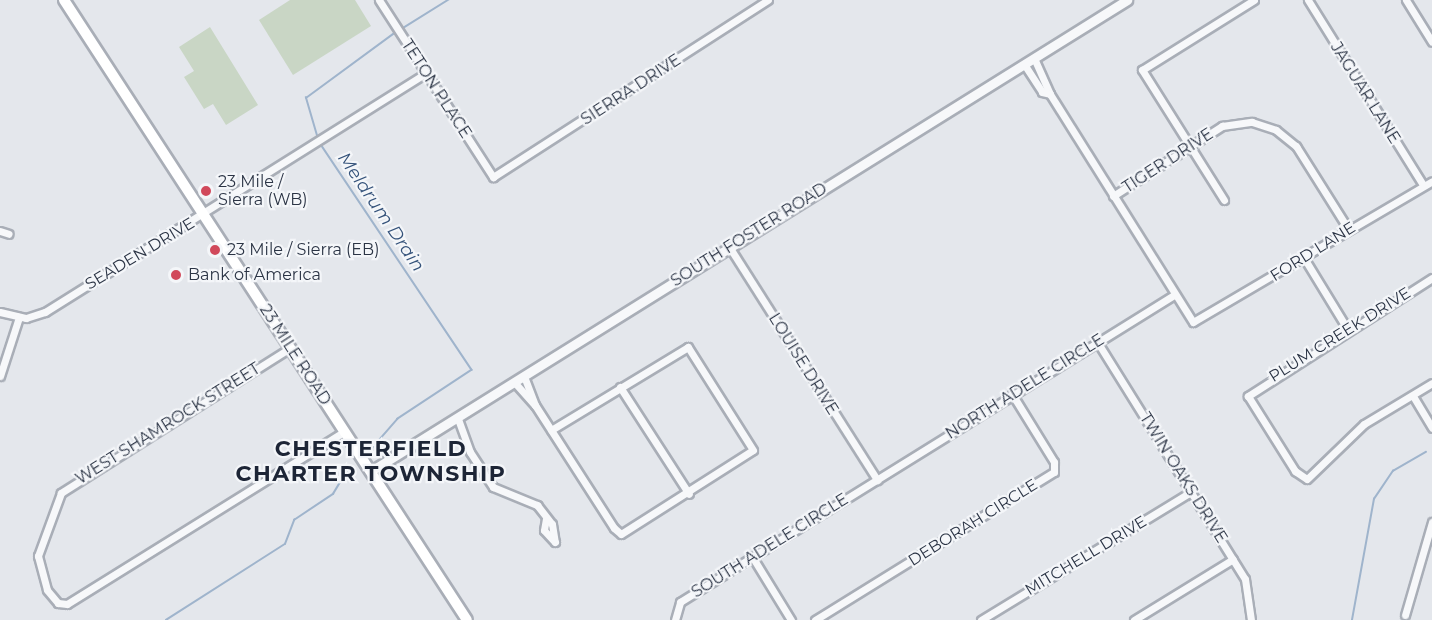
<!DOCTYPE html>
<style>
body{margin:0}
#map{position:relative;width:1432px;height:620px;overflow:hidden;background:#e4e7ec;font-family:Montserrat,sans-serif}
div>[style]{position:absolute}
.green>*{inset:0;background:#c9d6c5}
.stream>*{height:1.5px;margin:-0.75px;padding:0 0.75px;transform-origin:0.75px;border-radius:0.75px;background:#9fb4cc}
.roads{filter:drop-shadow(2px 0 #a9aeb7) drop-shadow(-2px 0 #a9aeb7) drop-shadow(0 2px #a9aeb7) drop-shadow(0 -2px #a9aeb7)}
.minor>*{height:7px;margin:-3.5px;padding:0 3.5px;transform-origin:3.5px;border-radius:3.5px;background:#f7f8fa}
.tertiary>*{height:9px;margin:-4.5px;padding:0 4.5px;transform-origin:4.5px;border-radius:4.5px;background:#f7f8fa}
.primary>*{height:10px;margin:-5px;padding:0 5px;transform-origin:5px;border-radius:5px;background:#fff}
.dots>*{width:16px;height:16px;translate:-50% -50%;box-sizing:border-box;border:3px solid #f4f6f9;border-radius:50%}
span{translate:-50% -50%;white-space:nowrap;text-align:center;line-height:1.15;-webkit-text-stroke:4.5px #f4f6f9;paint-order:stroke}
.street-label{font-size:16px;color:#2b3445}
.poi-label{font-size:16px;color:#2b3445}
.left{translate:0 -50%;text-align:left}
.water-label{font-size:18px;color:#34527a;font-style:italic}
.district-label{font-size:22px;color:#1d2536;font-weight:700;letter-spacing:1.5px}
</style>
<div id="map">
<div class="green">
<div style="clip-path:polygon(290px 0,355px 0,371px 26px,293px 75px,259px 20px)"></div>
<div style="clip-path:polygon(210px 27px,258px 105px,226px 125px,213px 104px,204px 109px,184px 77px,194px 71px,179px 47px)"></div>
</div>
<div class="stream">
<div style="left:400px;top:30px;width:57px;rotate:-32deg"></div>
<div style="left:318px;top:139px;width:43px;rotate:-106.3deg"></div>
<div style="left:306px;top:98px;width:112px;rotate:-36.3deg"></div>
<div style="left:320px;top:143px;width:273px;rotate:56.2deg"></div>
<div style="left:472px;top:370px;width:89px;rotate:146.5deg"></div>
<div style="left:398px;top:419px;width:40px;rotate:131deg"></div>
<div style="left:166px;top:620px;width:141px;rotate:-32.6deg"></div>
<div style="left:285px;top:544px;width:26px;rotate:-69deg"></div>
<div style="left:294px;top:520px;width:47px;rotate:-33.7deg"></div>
<div style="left:333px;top:494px;width:31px;rotate:-59deg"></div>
<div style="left:1352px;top:620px;width:123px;rotate:-79.7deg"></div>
<div style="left:1374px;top:499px;width:34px;rotate:-56deg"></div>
<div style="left:1393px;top:471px;width:38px;rotate:-30deg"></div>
</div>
<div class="roads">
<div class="minor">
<div style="left:379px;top:0;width:211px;rotate:57.2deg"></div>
<div style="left:493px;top:177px;width:327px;rotate:-32.8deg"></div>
<div style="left:1308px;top:0;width:218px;rotate:58.1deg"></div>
<div style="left:1406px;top:0;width:49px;rotate:58.2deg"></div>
<div style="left:1024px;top:64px;width:33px;rotate:57deg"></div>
<div style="left:1042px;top:92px;width:8px;rotate:14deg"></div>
<div style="left:1050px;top:94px;width:39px;rotate:-114deg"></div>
<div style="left:1050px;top:94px;width:269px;rotate:57.9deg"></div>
<div style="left:1193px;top:322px;width:277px;rotate:-30.5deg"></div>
<div style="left:1113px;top:196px;width:130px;rotate:-32.7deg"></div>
<div style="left:1222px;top:126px;width:30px;rotate:-8deg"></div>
<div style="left:1252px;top:122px;width:25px;rotate:18deg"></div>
<div style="left:1276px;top:130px;width:26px;rotate:39deg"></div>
<div style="left:1296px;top:146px;width:99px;rotate:57.8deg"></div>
<div style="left:1224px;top:200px;width:154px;rotate:-122.2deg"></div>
<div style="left:1142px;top:70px;width:132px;rotate:-32deg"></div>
<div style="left:0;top:231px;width:9px;rotate:18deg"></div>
<div style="left:730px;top:248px;width:275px;rotate:57.6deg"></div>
<div style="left:1304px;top:258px;width:84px;rotate:58.6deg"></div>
<div style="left:1432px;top:278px;width:219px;rotate:147.3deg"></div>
<div style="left:1248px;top:396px;width:89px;rotate:57.9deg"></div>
<div style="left:1295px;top:471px;width:14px;rotate:34deg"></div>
<div style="left:1307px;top:479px;width:79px;rotate:-44deg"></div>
<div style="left:1364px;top:424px;width:79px;rotate:-31.1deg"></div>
<div style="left:0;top:312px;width:27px;rotate:13deg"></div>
<div style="left:26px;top:318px;width:20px;rotate:-18deg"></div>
<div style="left:45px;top:312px;width:450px;rotate:-32.1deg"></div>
<div style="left:1098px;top:343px;width:278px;rotate:58.1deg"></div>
<div style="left:1245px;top:579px;width:41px;rotate:81.7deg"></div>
<div style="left:290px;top:348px;width:271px;rotate:147.7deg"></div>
<div style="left:61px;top:493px;width:67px;rotate:110.1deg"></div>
<div style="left:38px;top:556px;width:35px;rotate:75deg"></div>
<div style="left:47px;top:590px;width:17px;rotate:50deg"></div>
<div style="left:58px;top:603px;width:9px;rotate:6deg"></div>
<div style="left:67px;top:604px;width:327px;rotate:-31.9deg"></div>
<div style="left:0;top:376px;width:62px;rotate:-72.1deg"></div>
<div style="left:515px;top:383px;width:30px;rotate:48deg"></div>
<div style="left:535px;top:405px;width:31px;rotate:-111deg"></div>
<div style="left:620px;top:387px;width:127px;rotate:57.2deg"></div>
<div style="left:1413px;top:396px;width:37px;rotate:59deg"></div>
<div style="left:535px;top:405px;width:146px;rotate:57.3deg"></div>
<div style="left:614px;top:528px;width:9px;rotate:41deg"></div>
<div style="left:621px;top:534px;width:156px;rotate:-32.5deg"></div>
<div style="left:753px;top:450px;width:122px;rotate:-122.3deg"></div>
<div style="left:688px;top:347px;width:160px;rotate:148.8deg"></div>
<div style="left:458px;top:419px;width:35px;rotate:70deg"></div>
<div style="left:470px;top:452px;width:42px;rotate:56.7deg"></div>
<div style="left:493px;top:487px;width:48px;rotate:22.2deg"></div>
<div style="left:537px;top:505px;width:24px;rotate:52deg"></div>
<div style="left:552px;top:524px;width:18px;rotate:81deg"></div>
<div style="left:555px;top:542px;width:16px;rotate:-133deg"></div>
<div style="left:544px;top:530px;width:11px;rotate:-80deg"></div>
<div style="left:753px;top:558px;width:73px;rotate:58.5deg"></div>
<div style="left:1405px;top:615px;width:97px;rotate:-73.8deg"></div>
<div style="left:675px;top:620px;width:19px;rotate:-74deg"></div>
<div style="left:680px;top:602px;width:582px;rotate:-31.86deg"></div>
<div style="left:815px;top:620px;width:281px;rotate:-31.8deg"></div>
<div style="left:1054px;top:472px;width:10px;rotate:-90deg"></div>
<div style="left:1054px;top:462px;width:80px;rotate:-121.7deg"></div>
<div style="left:981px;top:620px;width:247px;rotate:-31.4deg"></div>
<div style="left:1134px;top:620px;width:116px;rotate:-31.6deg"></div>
</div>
<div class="tertiary">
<div style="left:371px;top:471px;width:891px;rotate:-31.92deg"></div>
</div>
<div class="primary">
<div style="left:64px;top:0;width:739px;rotate:56.98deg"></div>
</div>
</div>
<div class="dots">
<div style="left:206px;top:191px;background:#d1495b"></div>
<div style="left:215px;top:250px;background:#d1495b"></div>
<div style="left:176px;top:275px;background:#d1495b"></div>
</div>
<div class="street-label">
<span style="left:436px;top:89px;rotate:57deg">TETON PLACE</span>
<span style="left:631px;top:90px;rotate:-33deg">SIERRA DRIVE</span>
<span style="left:1365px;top:93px;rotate:58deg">JAGUAR LANE</span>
<span style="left:1168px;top:161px;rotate:-33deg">TIGER DRIVE</span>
<span style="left:749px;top:235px;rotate:-32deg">SOUTH FOSTER ROAD</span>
<span style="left:1313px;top:252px;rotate:-32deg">FORD LANE</span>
<span style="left:140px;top:254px;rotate:-31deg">SEADEN DRIVE</span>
<span style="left:1340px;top:335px;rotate:-32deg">PLUM CREEK DRIVE</span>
<span style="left:295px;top:355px;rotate:57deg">23 MILE ROAD</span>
<span style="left:803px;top:364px;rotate:58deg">LOUISE DRIVE</span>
<span style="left:1025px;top:387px;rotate:-32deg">NORTH ADELE CIRCLE</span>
<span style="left:168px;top:424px;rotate:-32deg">WEST SHAMROCK STREET</span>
<span style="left:1183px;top:478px;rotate:58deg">TWIN OAKS DRIVE</span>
<span style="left:973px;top:523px;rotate:-32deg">DEBORAH CIRCLE</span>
<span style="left:770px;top:546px;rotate:-32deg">SOUTH ADELE CIRCLE</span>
<span style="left:1086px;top:556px;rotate:-31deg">MITCHELL DRIVE</span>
</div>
<div class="poi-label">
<span class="left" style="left:218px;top:191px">23 Mile /<br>Sierra (WB)</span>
<span class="left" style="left:227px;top:250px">23 Mile / Sierra (EB)</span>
<span class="left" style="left:188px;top:275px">Bank of America</span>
</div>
<div class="water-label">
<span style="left:381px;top:212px;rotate:56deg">Meldrum Drain</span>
</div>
<div class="district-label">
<span style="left:371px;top:461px">CHESTERFIELD<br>CHARTER TOWNSHIP</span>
</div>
</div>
